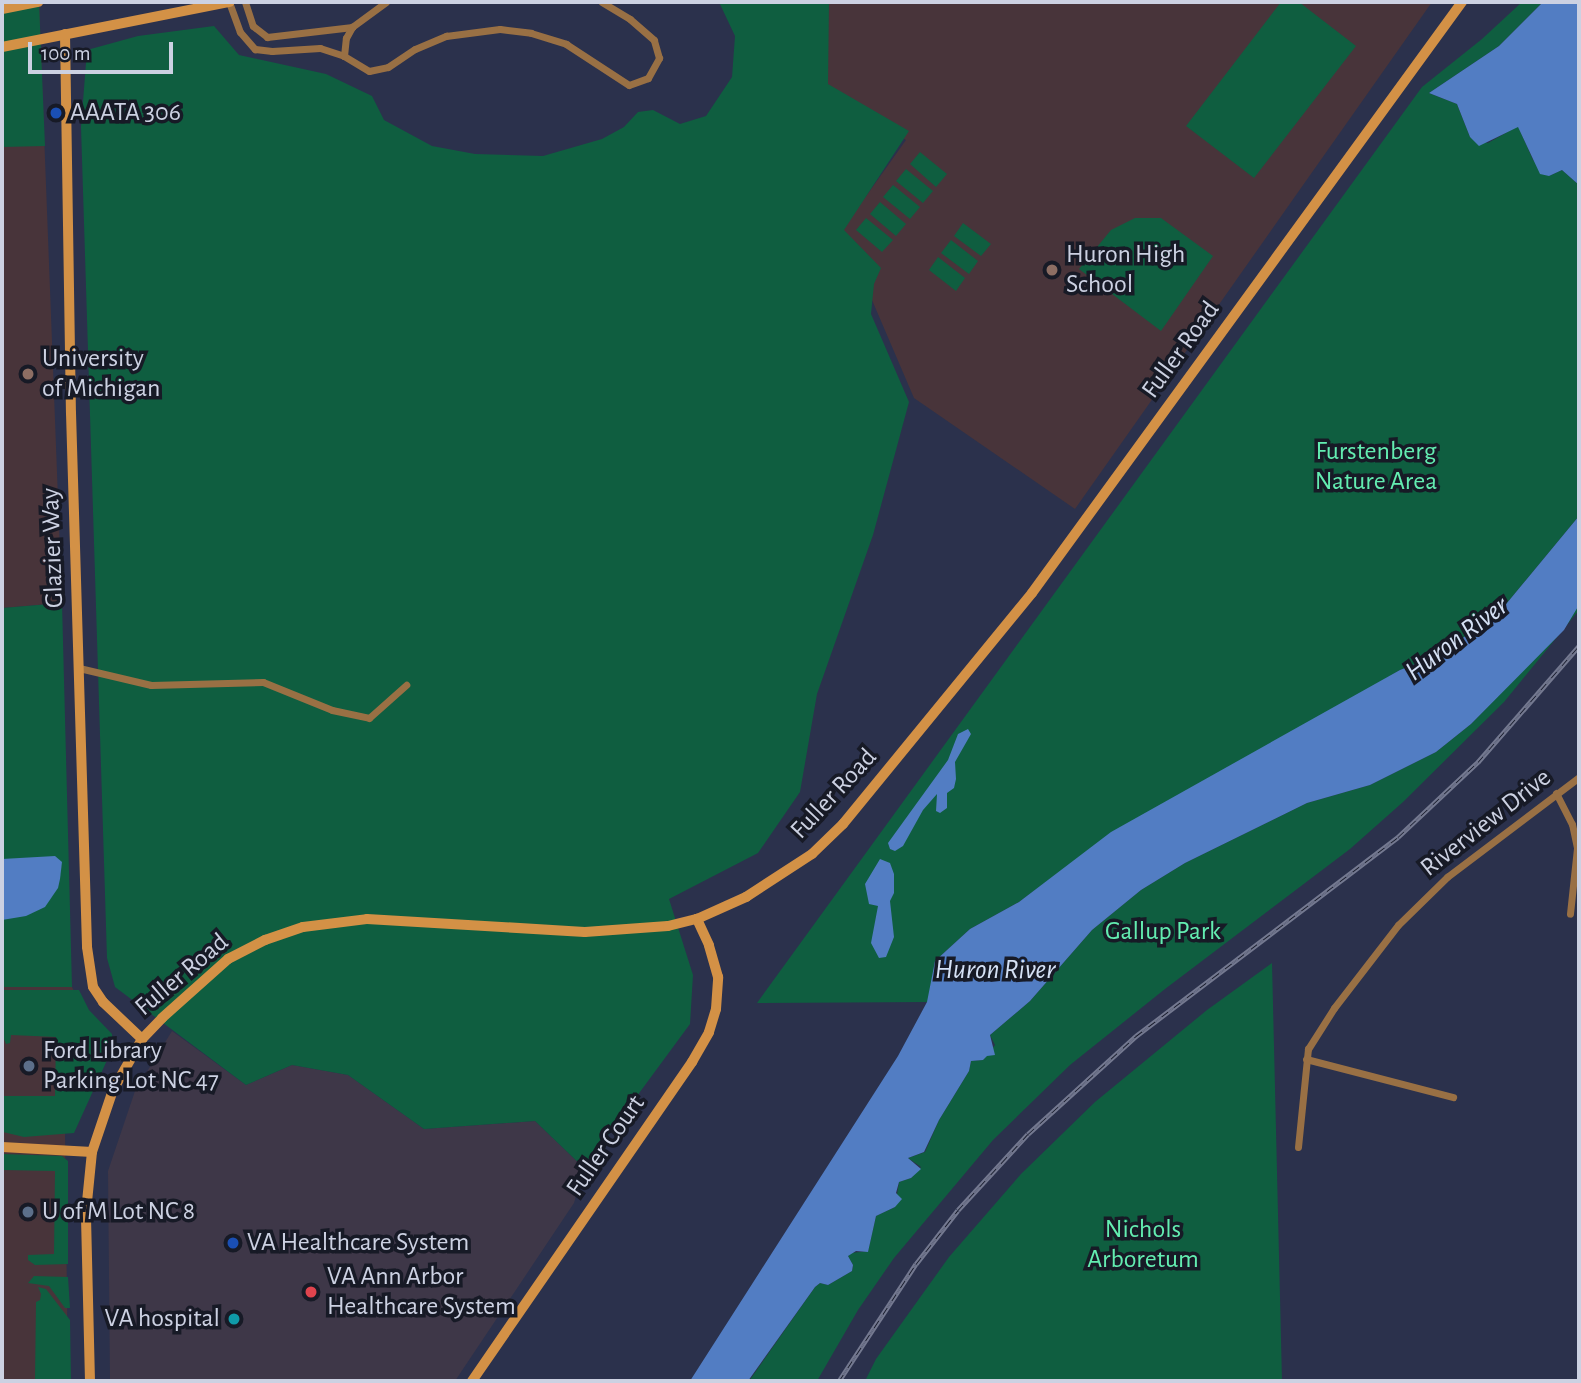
<!DOCTYPE html>
<style>
body{margin:0}
#map{position:relative;width:1581px;height:1383px;overflow:hidden;background:#2b314c;font-family:"Alegreya Sans",sans-serif}
div>[style]{position:absolute}
.education>*{inset:0;background:#48343a}
.medical>*{inset:0;background:#3e3748}
.green>*{inset:0;background:#0f5e40}
.water>*{inset:0;background:#527dc3}
.street>*{height:7px;margin:-3.5px;padding:0 3.5px;transform-origin:3.5px;border-radius:3.5px;background:#997044}
.secondary>*{height:10px;margin:-5px;padding:0 5px;transform-origin:5px;border-radius:5px;background:#d39146}
.rail>*{height:5px;margin-top:-2.5px;transform-origin:0;background:repeating-linear-gradient(90deg,#171a26 0 8px,#747990 0 16px);box-sizing:border-box;border-block:2px solid #747990}
.dots>*{width:19px;height:19px;translate:-50% -50%;box-sizing:border-box;border:4px solid #171a26;border-radius:50%}
span{translate:-50% -50%;white-space:nowrap;text-align:center;line-height:1.15;-webkit-text-stroke:7px #171a26;paint-order:stroke}
.poi-label{font-size:26px;color:#ccd1e2}
.left{translate:0 -50%;text-align:left}
.right{translate:-100% -50%;text-align:right}
.street-label{font-size:26px;color:#ccd1e2}
.park-label{font-size:26px;color:#63edb1}
.water-label{font-size:28px;color:#d5e1f5;font-style:italic}
.frame{position:absolute;inset:0;border:4px solid #ccd1e2;pointer-events:none}
.scale{position:absolute;left:28px;top:42px;width:145px;height:32px;box-sizing:border-box;border:4px solid #ccd1e2;border-top:0;padding-left:9px;font-size:21px;line-height:24px;white-space:nowrap;color:#ccd1e2;-webkit-text-stroke:5px #171a26;paint-order:stroke}
</style>
<div id="map">
<div class="education">
<div style="clip-path:polygon(2px 2px,39px 2px,62px 603px,2px 608px)"></div>
<div style="clip-path:polygon(823px 2px,1432px 2px,1075px 509px,914px 398px,842px 230px,906px 140px,822px 87px)"></div>
<div style="clip-path:polygon(2px 987px,72px 987px,80px 1002px,65px 1132px,68px 1381px,2px 1381px)"></div>
</div>
<div class="medical">
<div style="clip-path:polygon(172px 1031px,246px 1085px,292px 1065px,348px 1075px,424px 1129px,535px 1121px,584px 1168px,574px 1203px,455px 1381px,110px 1381px,108px 1171px,135px 1091px)"></div>
</div>
<div class="green">
<div style="clip-path:polygon(2px 2px,39px 2px,45px 146px,2px 147px)"></div>
<div style="clip-path:polygon(719px 2px,829px 2px,828px 84px,909px 131px,844px 230px,881px 268px,874px 284px,871px 314px,909px 402px,873px 535px,817px 694px,800px 792px,758px 853px,669px 899px,693px 975px,690px 1024px,584px 1168px,535px 1121px,424px 1129px,348px 1075px,292px 1065px,246px 1085px,115px 987px,107px 958px,81px 127px,87px 50px,138px 36px,214px 26px,239px 55px,326px 74px,372px 96px,384px 120px,432px 146px,475px 154px,543px 156px,602px 139px,624px 127px,638px 112px,653px 110px,680px 124px,706px 116px,732px 77px,735px 36px)"></div>
<div style="clip-path:polygon(1281px 2px,1299px 2px,1356px 46px,1254px 178px,1186px 126px)"></div>
<div style="clip-path:polygon(1522px 2px,1543px 2px,1499px 46px,1429px 93px,1457px 104px,1470px 137px,1488px 143px,1518px 126px,1533px 160px,1549px 176px,1562px 170px,1579px 185px,1579px 516px,1502px 609px,1441px 654px,1400px 670px,1062px 870px,1019px 902px,970px 929px,935px 961px,928px 1002px,757px 1003px,1422px 87px,1482px 39px)"></div>
<div style="clip-path:polygon(920px 152px,947px 174px,936px 187px,910px 164px)"></div>
<div style="clip-path:polygon(906px 169px,933px 191px,923px 203px,896px 181px)"></div>
<div style="clip-path:polygon(893px 185px,920px 207px,910px 219px,883px 197px)"></div>
<div style="clip-path:polygon(880px 202px,906px 224px,896px 236px,870px 214px)"></div>
<div style="clip-path:polygon(866px 218px,893px 240px,882px 252px,856px 230px)"></div>
<div style="clip-path:polygon(1135px 218px,1161px 218px,1213px 256px,1161px 331px,1079px 269px,1111px 230px)"></div>
<div style="clip-path:polygon(963px 223px,991px 244px,981px 256px,954px 236px)"></div>
<div style="clip-path:polygon(951px 240px,978px 261px,969px 274px,941px 253px)"></div>
<div style="clip-path:polygon(938px 257px,965px 278px,956px 291px,929px 270px)"></div>
<div style="clip-path:polygon(62px 603px,72px 987px,2px 987px,2px 608px)"></div>
<div style="clip-path:polygon(1579px 604px,1579px 610px,1504px 702px,1403px 802px,1350px 849px,1165px 989px,1070px 1065px,993px 1140px,894px 1258px,858px 1310px,817px 1381px,749px 1381px,815px 1287px,820px 1283px,828px 1285px,852px 1271px,853px 1265px,848px 1256px,851px 1253px,868px 1251px,876px 1216px,895px 1207px,899px 1182px,911px 1178px,921px 1167px,908px 1158px,925px 1152px,939px 1120px,969px 1071px,971px 1061px,983px 1060px,995px 1045px,990px 1035px,1030px 1001px,1092px 930px,1141px 890px,1185px 863px,1307px 803px,1370px 785px,1436px 752px,1471px 724px,1519px 675px)"></div>
<div style="clip-path:polygon(1272px 963px,1282px 1381px,865px 1381px,876px 1359px,949px 1257px,1021px 1174px,1095px 1102px,1207px 1010px)"></div>
<div style="clip-path:polygon(2px 990px,79px 990px,89px 1010px,112px 1034px,113px 1047px,74px 1133px,24px 1137px,3px 1132px,3px 1096px,55px 1096px,56px 1037px,11px 1035px,10px 1043px,6px 1044px,2px 1034px)"></div>
<div style="clip-path:polygon(2px 1154px,62px 1156px,68px 1161px,68px 1264px,35px 1265px,28px 1260px,28px 1255px,54px 1254px,55px 1171px,2px 1170px)"></div>
<div style="clip-path:polygon(34px 1276px,68px 1277px,70px 1308px,65px 1308px,49px 1286px,28px 1283px)"></div>
<div style="clip-path:polygon(38px 1287px,46px 1289px,70px 1320px,71px 1381px,35px 1381px,36px 1302px,40px 1300px,41px 1294px)"></div>
</div>
<div class="water">
<div style="clip-path:polygon(1543px 2px,1579px 2px,1579px 185px,1562px 170px,1549px 176px,1540px 174px,1518px 127px,1479px 146px,1470px 137px,1457px 104px,1429px 93px,1499px 46px)"></div>
<div style="clip-path:polygon(1579px 516px,1579px 605px,1564px 630px,1471px 724px,1436px 752px,1370px 785px,1307px 803px,1185px 863px,1141px 890px,1092px 930px,1030px 1001px,990px 1035px,995px 1055px,987px 1056px,983px 1060px,971px 1061px,969px 1071px,939px 1120px,924px 1152px,908px 1158px,921px 1169px,911px 1178px,899px 1182px,896px 1193px,902px 1199px,895px 1207px,876px 1216px,868px 1252px,856px 1251px,848px 1256px,853px 1265px,852px 1271px,828px 1285px,820px 1283px,815px 1287px,748px 1381px,690px 1381px,898px 1056px,927px 1002px,935px 961px,970px 929px,1019px 902px,1111px 832px,1400px 670px,1441px 654px,1502px 609px)"></div>
<div style="clip-path:polygon(968px 729px,971px 734px,955px 762px,956px 779px,954px 788px,947px 793px,947px 808px,940px 813px,936px 811px,937px 794px,923px 810px,903px 846px,895px 851px,890px 849px,888px 843px,948px 760px,958px 734px)"></div>
<div style="clip-path:polygon(55px 856px,62px 862px,60px 879px,58px 888px,45px 907px,26px 916px,2px 920px,2px 859px)"></div>
<div style="clip-path:polygon(880px 859px,890px 863px,894px 874px,894px 893px,890px 901px,894px 937px,886px 957px,879px 958px,871px 943px,878px 906px,869px 904px,865px 884px)"></div>
</div>
<div class="street">
<div style="left:229px;top:2px;width:32px;rotate:70deg"></div>
<div style="left:240px;top:32px;width:23px;rotate:49deg"></div>
<div style="left:255px;top:49px;width:17px;rotate:7deg"></div>
<div style="left:272px;top:51px;width:48px;rotate:-3.6deg"></div>
<div style="left:320px;top:48px;width:25px;rotate:18deg"></div>
<div style="left:344px;top:56px;width:29px;rotate:31deg"></div>
<div style="left:369px;top:71px;width:19px;rotate:-12deg"></div>
<div style="left:388px;top:67px;width:32px;rotate:-34deg"></div>
<div style="left:415px;top:49px;width:34px;rotate:-23deg"></div>
<div style="left:446px;top:36px;width:54px;rotate:-7.4deg"></div>
<div style="left:500px;top:29px;width:31px;rotate:7deg"></div>
<div style="left:531px;top:33px;width:37px;rotate:17deg"></div>
<div style="left:566px;top:44px;width:75px;rotate:33.1deg"></div>
<div style="left:629px;top:85px;width:20px;rotate:-20deg"></div>
<div style="left:648px;top:78px;width:23px;rotate:-61deg"></div>
<div style="left:659px;top:58px;width:19px;rotate:-106deg"></div>
<div style="left:654px;top:40px;width:32px;rotate:-139deg"></div>
<div style="left:630px;top:19px;width:33px;rotate:-149deg"></div>
<div style="left:245px;top:2px;width:25px;rotate:72deg"></div>
<div style="left:253px;top:26px;width:18px;rotate:38deg"></div>
<div style="left:267px;top:37px;width:86px;rotate:-6.7deg"></div>
<div style="left:344px;top:56px;width:18px;rotate:-84deg"></div>
<div style="left:346px;top:38px;width:13px;rotate:-61deg"></div>
<div style="left:352px;top:27px;width:42px;rotate:-36.3deg"></div>
<div style="left:79px;top:668px;width:74px;rotate:13.3deg"></div>
<div style="left:151px;top:685px;width:112px;rotate:-1.5deg"></div>
<div style="left:263px;top:682px;width:74px;rotate:22.1deg"></div>
<div style="left:332px;top:710px;width:38px;rotate:12deg"></div>
<div style="left:369px;top:718px;width:50px;rotate:-41.7deg"></div>
<div style="left:1556px;top:793px;width:35px;rotate:63deg"></div>
<div style="left:1572px;top:824px;width:25px;rotate:78deg"></div>
<div style="left:1577px;top:848px;width:66px;rotate:96.1deg"></div>
<div style="left:1306px;top:1059px;width:152px;rotate:14.5deg"></div>
<div style="left:1298px;top:1147px;width:99px;rotate:-84.2deg"></div>
<div style="left:1308px;top:1049px;width:49px;rotate:-57.6deg"></div>
<div style="left:1334px;top:1008px;width:105px;rotate:-52.4deg"></div>
<div style="left:1398px;top:925px;width:69px;rotate:-44.4deg"></div>
<div style="left:1447px;top:877px;width:166px;rotate:-37.1deg"></div>
</div>
<div class="secondary">
<div style="left:2px;top:9px;width:37px;rotate:-11deg"></div>
<div style="left:65px;top:34px;width:379px;rotate:89.1deg"></div>
<div style="left:71px;top:413px;width:534px;rotate:88.28deg"></div>
<div style="left:87px;top:947px;width:40px;rotate:81.5deg"></div>
<div style="left:93px;top:987px;width:18px;rotate:56deg"></div>
<div style="left:103px;top:1002px;width:54px;rotate:43.5deg"></div>
<div style="left:2px;top:47px;width:232px;rotate:-11.2deg"></div>
<div style="left:2px;top:1147px;width:90px;rotate:3.2deg"></div>
<div style="left:90px;top:1381px;width:169px;rotate:-91.4deg"></div>
<div style="left:86px;top:1212px;width:60px;rotate:-84.3deg"></div>
<div style="left:92px;top:1152px;width:65px;rotate:-71.3deg"></div>
<div style="left:113px;top:1090px;width:59px;rotate:-60.4deg"></div>
<div style="left:142px;top:1039px;width:29px;rotate:-46deg"></div>
<div style="left:162px;top:1018px;width:89px;rotate:-41.8deg"></div>
<div style="left:228px;top:959px;width:42px;rotate:-27.2deg"></div>
<div style="left:265px;top:940px;width:40px;rotate:-18.9deg"></div>
<div style="left:303px;top:927px;width:64px;rotate:-7.1deg"></div>
<div style="left:367px;top:919px;width:218px;rotate:3.4deg"></div>
<div style="left:585px;top:932px;width:83px;rotate:-4.1deg"></div>
<div style="left:668px;top:926px;width:30px;rotate:-14deg"></div>
<div style="left:697px;top:919px;width:54px;rotate:-24.2deg"></div>
<div style="left:746px;top:897px;width:79px;rotate:-33.1deg"></div>
<div style="left:812px;top:854px;width:43px;rotate:-44.1deg"></div>
<div style="left:843px;top:824px;width:298px;rotate:-50.7deg"></div>
<div style="left:1032px;top:593px;width:731px;rotate:-53.96deg"></div>
<div style="left:472px;top:1381px;width:388px;rotate:-55.4deg"></div>
<div style="left:692px;top:1062px;width:34px;rotate:-60deg"></div>
<div style="left:709px;top:1032px;width:24px;rotate:-73deg"></div>
<div style="left:716px;top:1009px;width:32px;rotate:-86deg"></div>
<div style="left:718px;top:977px;width:33px;rotate:-106deg"></div>
<div style="left:709px;top:945px;width:29px;rotate:-115deg"></div>
</div>
<div class="rail">
<div style="left:839px;top:1381px;width:140px;rotate:-56.7deg"></div>
<div style="left:916px;top:1264px;width:68px;rotate:-52.1deg"></div>
<div style="left:958px;top:1210px;width:103px;rotate:-47.4deg"></div>
<div style="left:1028px;top:1134px;width:146px;rotate:-42.2deg"></div>
<div style="left:1136px;top:1036px;width:329px;rotate:-37.2deg"></div>
<div style="left:1398px;top:837px;width:110px;rotate:-43.2deg"></div>
<div style="left:1478px;top:762px;width:154px;rotate:-49deg"></div>
</div>
<div class="dots">
<div style="left:56px;top:113px;background:#1a4fb4"></div>
<div style="left:1052px;top:270px;background:#8d6e63"></div>
<div style="left:28px;top:374px;background:#8d6e63"></div>
<div style="left:29px;top:1066px;background:#5c6f8a"></div>
<div style="left:28px;top:1212px;background:#5c6f8a"></div>
<div style="left:233px;top:1243px;background:#1a4fb4"></div>
<div style="left:311px;top:1292px;background:#e0444e"></div>
<div style="left:234px;top:1319px;background:#0f9aa8"></div>
</div>
<div class="poi-label">
<span class="left" style="left:70px;top:113px">AAATA 306</span>
<span class="left" style="left:1066px;top:270px">Huron High<br>School</span>
<span class="left" style="left:42px;top:374px">University<br>of Michigan</span>
<span class="left" style="left:43px;top:1066px">Ford Library<br>Parking Lot NC 47</span>
<span class="left" style="left:42px;top:1212px">U of M Lot NC 8</span>
<span class="left" style="left:247px;top:1243px">VA Healthcare System</span>
<span class="left" style="left:327px;top:1292px">VA Ann Arbor<br>Healthcare System</span>
<span class="right" style="left:220px;top:1319px">VA hospital</span>
</div>
<div class="street-label">
<span style="left:1181px;top:350px;rotate:-54deg">Fuller Road</span>
<span style="left:53px;top:548px;rotate:-92deg">Glazier Way</span>
<span style="left:834px;top:794px;rotate:-47deg">Fuller Road</span>
<span style="left:1486px;top:823px;rotate:-38deg">Riverview Drive</span>
<span style="left:182px;top:975px;rotate:-40deg">Fuller Road</span>
<span style="left:606px;top:1146px;rotate:-55deg">Fuller Court</span>
</div>
<div class="park-label">
<span style="left:1376px;top:467px">Furstenberg<br>Nature Area</span>
<span style="left:1163px;top:932px">Gallup Park</span>
<span style="left:1143px;top:1245px">Nichols<br>Arboretum</span>
</div>
<div class="water-label">
<span style="left:1457px;top:639px;rotate:-37deg">Huron River</span>
<span style="left:995px;top:970px">Huron River</span>
</div>
<div class="frame"></div>
<div class="scale">100 m</div>
</div>
